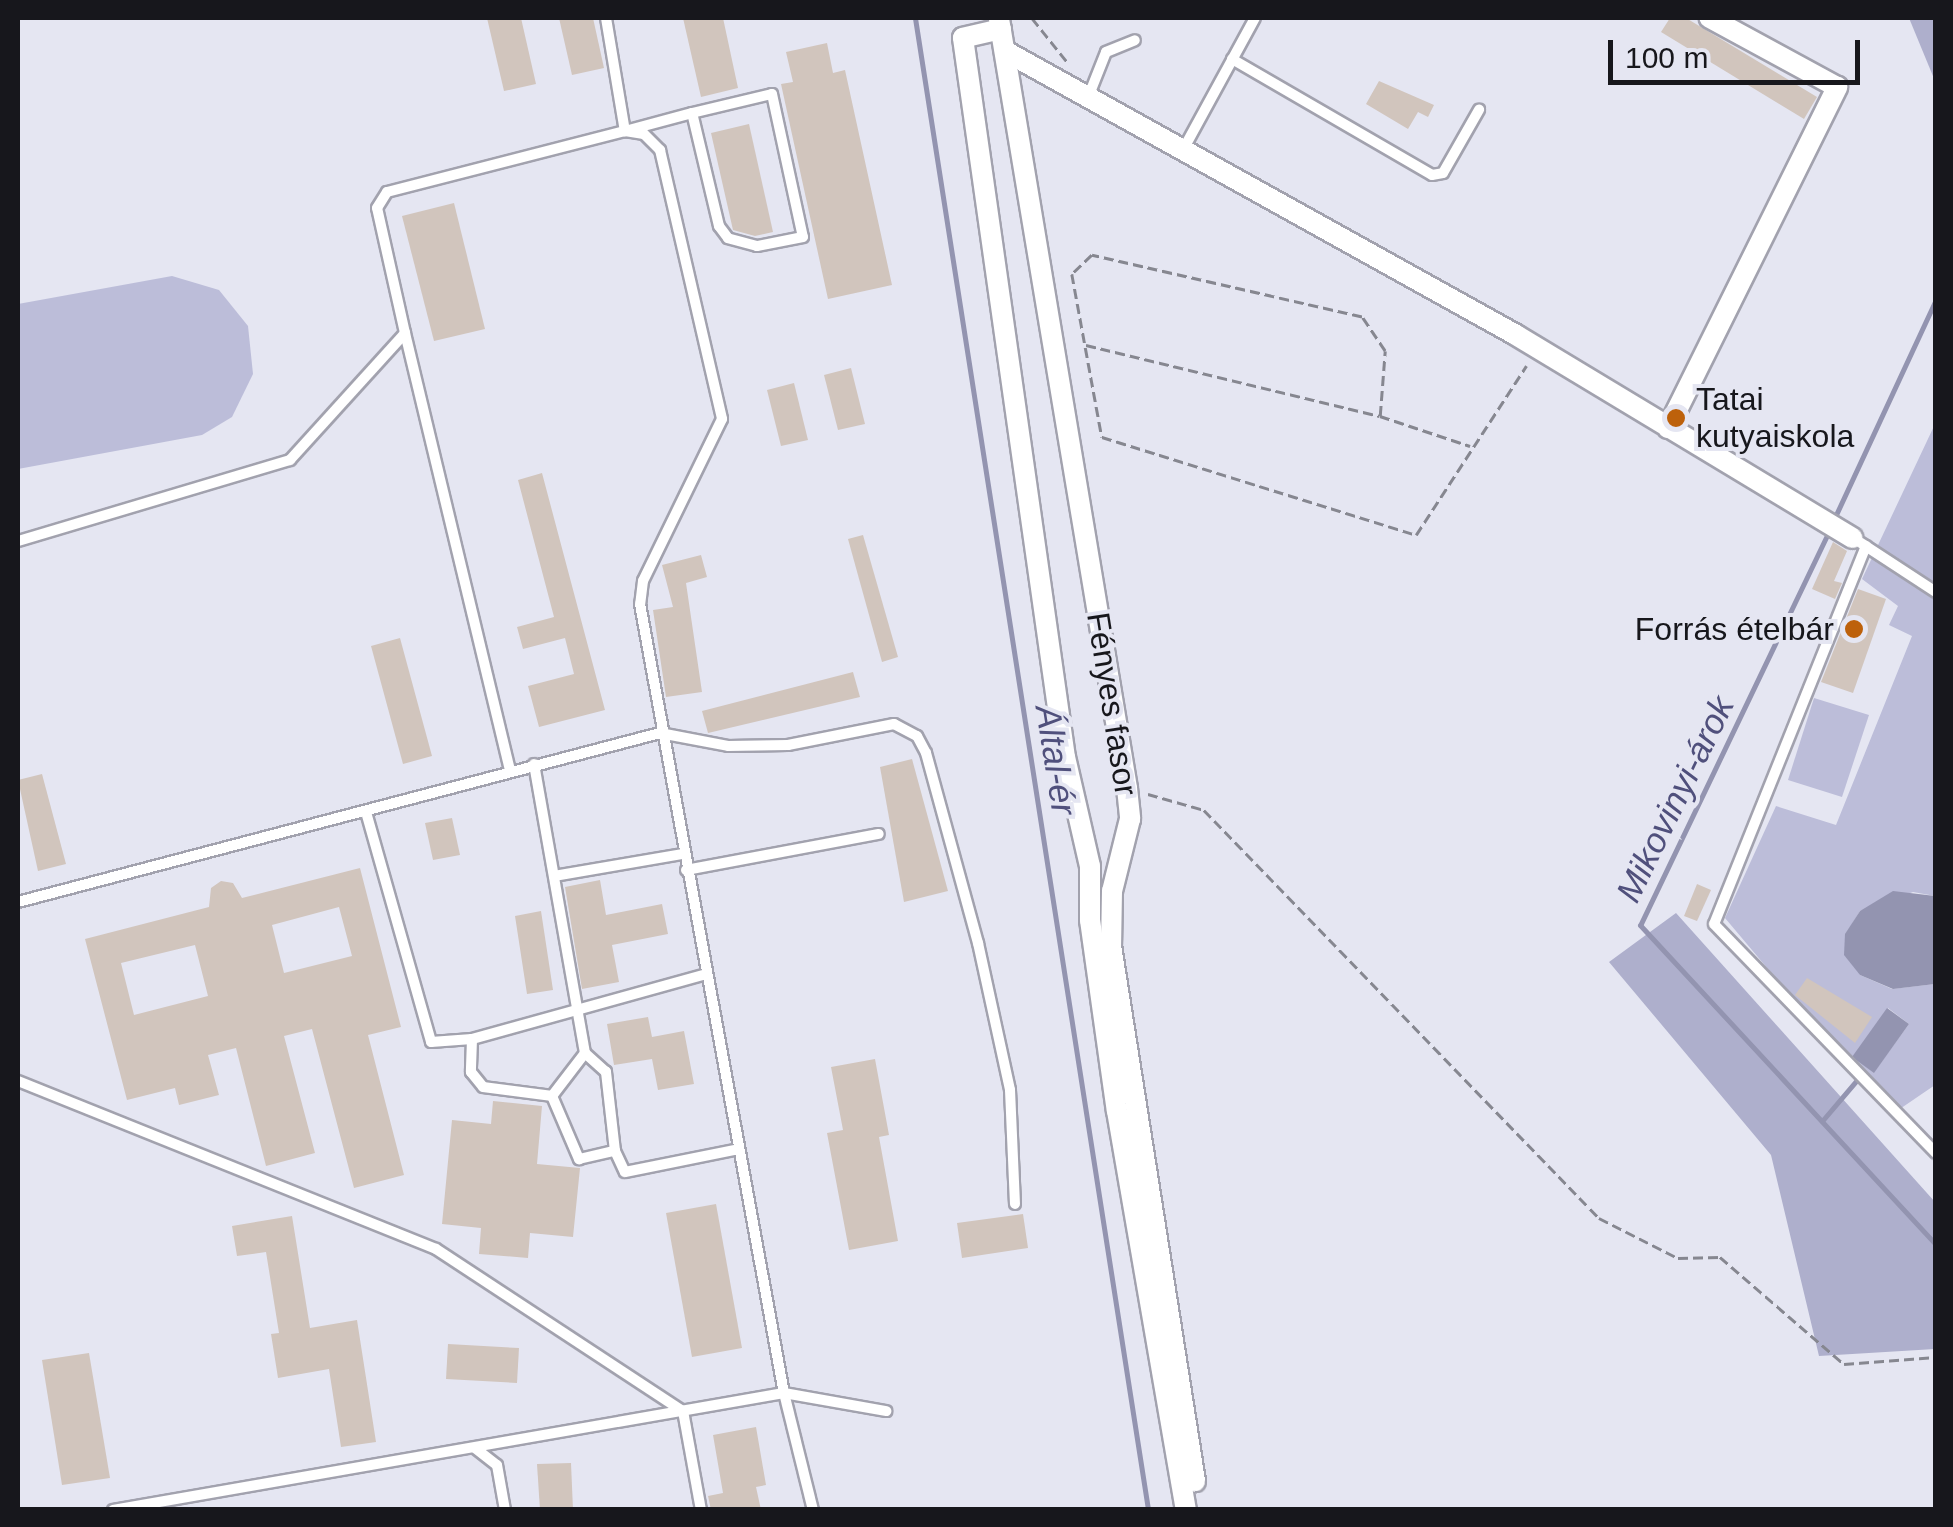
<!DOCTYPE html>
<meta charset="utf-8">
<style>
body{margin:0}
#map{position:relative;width:1953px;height:1527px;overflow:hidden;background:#e5e6f2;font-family:Arial,sans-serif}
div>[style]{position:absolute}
.green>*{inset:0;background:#bcbdd9}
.forest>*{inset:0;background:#aeafcc}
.water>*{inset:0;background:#9394b0}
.stream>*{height:5px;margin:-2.5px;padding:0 2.5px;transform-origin:2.5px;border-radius:2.5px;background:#9394b0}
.building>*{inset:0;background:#d1c5bd}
.path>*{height:2.5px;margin-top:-1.25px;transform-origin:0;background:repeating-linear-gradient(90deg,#868790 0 10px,transparent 0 15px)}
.roads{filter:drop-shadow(2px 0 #a2a2ae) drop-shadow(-2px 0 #a2a2ae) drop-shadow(0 2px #a2a2ae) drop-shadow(0 -2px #a2a2ae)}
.service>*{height:10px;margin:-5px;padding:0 5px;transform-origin:5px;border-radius:5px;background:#fff}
.minor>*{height:20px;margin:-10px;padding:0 10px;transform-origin:10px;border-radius:10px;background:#fff}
.dots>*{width:28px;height:28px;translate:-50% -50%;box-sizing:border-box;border:5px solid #e5e6f2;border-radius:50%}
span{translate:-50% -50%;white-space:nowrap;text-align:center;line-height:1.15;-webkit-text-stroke:8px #e5e6f2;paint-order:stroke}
.poi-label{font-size:32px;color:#17171c}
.left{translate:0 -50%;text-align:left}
.right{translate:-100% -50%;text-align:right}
.street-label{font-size:32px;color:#17171c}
.water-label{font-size:35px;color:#50507c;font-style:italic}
.frame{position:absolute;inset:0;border:20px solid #17171c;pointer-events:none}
.scale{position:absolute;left:1608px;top:40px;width:252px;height:45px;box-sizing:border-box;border:5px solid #17171c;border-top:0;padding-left:12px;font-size:30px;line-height:35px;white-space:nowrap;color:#17171c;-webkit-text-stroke:8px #e5e6f2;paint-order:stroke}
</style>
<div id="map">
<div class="green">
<div style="clip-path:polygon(172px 276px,219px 290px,248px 326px,253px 374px,232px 417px,202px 435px,18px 469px,18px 304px)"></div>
<div style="clip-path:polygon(evenodd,1935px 424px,1935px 896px,1913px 892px,1860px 911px,1846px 934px,1860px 975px,1892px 989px,1935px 984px,1935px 1085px,1891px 1115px,1725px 918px,1776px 806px,1836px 825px,1912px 636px,1889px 625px,1898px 606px,1862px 579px,1935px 424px,1888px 1008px,1909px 1024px,1874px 1072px,1853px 1057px,1888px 1008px)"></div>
<div style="clip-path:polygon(1814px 698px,1869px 715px,1842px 797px,1788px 780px)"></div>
</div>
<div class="forest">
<div style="clip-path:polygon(1909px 18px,1935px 18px,1935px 81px)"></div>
<div style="clip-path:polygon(1676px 913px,1935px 1202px,1935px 1349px,1819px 1356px,1771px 1155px,1609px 962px)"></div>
</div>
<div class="water">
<div style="clip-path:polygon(1893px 891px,1935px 896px,1935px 984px,1893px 989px,1860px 975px,1844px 955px,1845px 934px,1860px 911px)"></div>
<div style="clip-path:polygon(1887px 1008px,1909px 1024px,1874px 1073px,1852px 1057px)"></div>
</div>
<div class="stream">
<div style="left:915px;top:18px;width:1510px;rotate:81.12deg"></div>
<div style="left:1834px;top:519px;width:242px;rotate:-65.1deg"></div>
<div style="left:1830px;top:529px;width:439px;rotate:115.6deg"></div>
<div style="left:1640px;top:925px;width:436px;rotate:47.2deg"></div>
<div style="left:1822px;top:1121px;width:52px;rotate:-49.6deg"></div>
</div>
<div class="building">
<div style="clip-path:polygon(487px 18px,521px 18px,536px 84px,504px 91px)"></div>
<div style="clip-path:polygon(559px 18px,593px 18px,604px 68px,572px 75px)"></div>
<div style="clip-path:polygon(683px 18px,723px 18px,738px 88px,701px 97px)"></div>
<div style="clip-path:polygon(1670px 18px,1686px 18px,1817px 97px,1804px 119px,1661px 32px)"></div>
<div style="clip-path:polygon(827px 43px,833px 73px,845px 70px,892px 285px,828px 299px,781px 84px,793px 82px,786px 52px)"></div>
<div style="clip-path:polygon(1379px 81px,1434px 105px,1428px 117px,1418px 112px,1408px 129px,1366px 104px)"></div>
<div style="clip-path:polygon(749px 124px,773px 232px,755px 236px,733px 230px,711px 133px)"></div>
<div style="clip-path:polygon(454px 203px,485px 329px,434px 341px,402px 216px)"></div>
<div style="clip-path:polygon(851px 368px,865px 424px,838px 430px,824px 375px)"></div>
<div style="clip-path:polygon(794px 383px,808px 440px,781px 446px,767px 390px)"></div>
<div style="clip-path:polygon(542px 473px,605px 710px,539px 727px,528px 686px,574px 674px,565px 638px,523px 649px,517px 627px,554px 617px,518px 480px)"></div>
<div style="clip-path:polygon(863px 535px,898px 657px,882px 662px,848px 539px)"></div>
<div style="clip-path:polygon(1833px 542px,1847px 551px,1834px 581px,1842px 583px,1835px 599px,1812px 589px)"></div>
<div style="clip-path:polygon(701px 555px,707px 577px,686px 583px,702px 692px,666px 697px,653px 610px,673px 607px,662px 565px)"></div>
<div style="clip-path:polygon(1858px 589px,1886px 599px,1853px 693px,1821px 682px)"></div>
<div style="clip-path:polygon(400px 638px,432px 756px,403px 764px,371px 646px)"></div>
<div style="clip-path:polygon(853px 672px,860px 697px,708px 733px,702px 711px)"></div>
<div style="clip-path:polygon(912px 759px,948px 891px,904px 902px,880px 767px)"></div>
<div style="clip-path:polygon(42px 774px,66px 864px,38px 871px,18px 780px)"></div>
<div style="clip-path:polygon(452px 818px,460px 855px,433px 860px,425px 823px)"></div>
<div style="clip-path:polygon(evenodd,360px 868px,401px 1027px,368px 1035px,404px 1175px,354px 1188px,312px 1029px,284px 1036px,315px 1153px,266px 1166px,236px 1048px,208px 1055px,219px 1095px,179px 1105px,175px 1088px,127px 1100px,85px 939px,209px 907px,211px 888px,221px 881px,233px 883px,242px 898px,360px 868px,339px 907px,352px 956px,284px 973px,272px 925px,339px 907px,360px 868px,195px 945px,208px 996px,134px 1015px,121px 963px,195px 945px)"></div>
<div style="clip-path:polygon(600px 880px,606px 915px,662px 904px,668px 934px,612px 945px,619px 982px,582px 989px,565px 887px)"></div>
<div style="clip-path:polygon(1697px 884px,1711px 890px,1697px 921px,1684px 916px)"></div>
<div style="clip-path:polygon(541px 911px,553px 990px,527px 994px,515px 916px)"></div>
<div style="clip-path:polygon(1807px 978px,1872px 1017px,1855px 1043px,1795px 995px)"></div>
<div style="clip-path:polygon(648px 1017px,652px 1037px,684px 1031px,694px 1084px,658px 1090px,652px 1059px,614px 1065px,607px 1024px)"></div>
<div style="clip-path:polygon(875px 1059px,889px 1135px,879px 1137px,898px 1241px,849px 1250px,827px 1133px,843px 1130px,831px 1067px)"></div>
<div style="clip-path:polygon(493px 1101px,542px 1106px,537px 1164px,580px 1168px,573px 1237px,530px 1233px,528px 1258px,479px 1254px,481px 1228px,442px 1224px,452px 1120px,491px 1124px)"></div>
<div style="clip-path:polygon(716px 1204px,742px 1348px,692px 1357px,666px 1213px)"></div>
<div style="clip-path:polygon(1023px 1214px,1028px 1248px,962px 1258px,957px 1223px)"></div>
<div style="clip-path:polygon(292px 1216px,310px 1328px,357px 1320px,376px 1442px,341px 1447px,329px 1369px,278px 1378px,271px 1334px,279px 1333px,266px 1252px,237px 1256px,232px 1226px)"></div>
<div style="clip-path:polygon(448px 1344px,519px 1348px,517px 1383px,446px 1379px)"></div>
<div style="clip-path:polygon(89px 1353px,110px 1478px,62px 1485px,42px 1360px)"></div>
<div style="clip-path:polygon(756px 1427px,766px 1485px,756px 1487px,761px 1510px,711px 1510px,708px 1496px,723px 1493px,713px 1435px)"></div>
<div style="clip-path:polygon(571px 1463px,573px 1510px,540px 1510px,537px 1464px)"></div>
</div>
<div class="path">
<div style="left:1032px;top:18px;width:58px;rotate:51.3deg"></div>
<div style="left:1086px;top:345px;width:302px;rotate:13.6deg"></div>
<div style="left:1380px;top:416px;width:95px;rotate:18.4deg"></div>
<div style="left:1380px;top:416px;width:65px;rotate:-85.6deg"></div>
<div style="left:1385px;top:351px;width:41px;rotate:-124.1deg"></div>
<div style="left:1362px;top:317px;width:277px;rotate:-167.1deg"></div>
<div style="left:1092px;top:255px;width:28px;rotate:136deg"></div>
<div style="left:1072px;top:274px;width:166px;rotate:79.6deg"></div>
<div style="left:1102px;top:437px;width:329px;rotate:17.3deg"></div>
<div style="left:1416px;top:535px;width:202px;rotate:-56.9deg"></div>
<div style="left:1148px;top:794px;width:58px;rotate:15.9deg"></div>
<div style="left:1204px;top:810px;width:568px;rotate:45.93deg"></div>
<div style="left:1599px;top:1218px;width:89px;rotate:26.9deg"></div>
<div style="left:1678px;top:1258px;width:42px;rotate:-1.4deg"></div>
<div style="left:1720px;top:1257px;width:164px;rotate:40.8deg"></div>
<div style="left:1844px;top:1364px;width:92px;rotate:-4.4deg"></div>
</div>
<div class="roads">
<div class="service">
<div style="left:606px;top:18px;width:115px;rotate:80.5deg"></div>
<div style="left:625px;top:131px;width:69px;rotate:-15deg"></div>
<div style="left:692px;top:113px;width:82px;rotate:-13.4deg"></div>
<div style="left:772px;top:94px;width:146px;rotate:77.8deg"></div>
<div style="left:803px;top:237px;width:47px;rotate:168.9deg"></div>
<div style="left:757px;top:246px;width:30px;rotate:-165deg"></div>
<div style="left:728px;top:238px;width:15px;rotate:-127deg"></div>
<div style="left:719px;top:226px;width:116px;rotate:-103.4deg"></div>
<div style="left:1232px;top:59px;width:231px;rotate:30.1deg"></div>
<div style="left:1432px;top:175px;width:11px;rotate:-10deg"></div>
<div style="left:1443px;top:173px;width:73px;rotate:-60.3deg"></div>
<div style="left:1089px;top:95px;width:46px;rotate:-68.4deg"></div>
<div style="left:1106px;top:52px;width:31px;rotate:-22deg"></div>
<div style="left:1184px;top:148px;width:148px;rotate:-61.4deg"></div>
<div style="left:405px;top:333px;width:128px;rotate:-102.6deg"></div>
<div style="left:377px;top:208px;width:19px;rotate:-58deg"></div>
<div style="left:387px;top:192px;width:246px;rotate:-14.4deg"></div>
<div style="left:625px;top:131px;width:19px;rotate:9deg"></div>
<div style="left:644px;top:134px;width:23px;rotate:45deg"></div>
<div style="left:660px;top:150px;width:276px;rotate:77deg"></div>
<div style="left:722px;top:419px;width:180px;rotate:116deg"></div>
<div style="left:643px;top:581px;width:23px;rotate:97deg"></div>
<div style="left:640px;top:604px;width:802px;rotate:79.66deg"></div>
<div style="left:784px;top:1393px;width:121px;rotate:76.1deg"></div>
<div style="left:18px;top:541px;width:284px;rotate:-16.6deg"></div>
<div style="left:290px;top:460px;width:171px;rotate:-47.8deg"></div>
<div style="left:405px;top:333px;width:449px;rotate:76.5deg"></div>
<div style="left:1861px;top:543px;width:90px;rotate:33.2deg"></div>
<div style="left:1866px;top:546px;width:407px;rotate:111.9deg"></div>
<div style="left:1714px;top:924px;width:319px;rotate:45.9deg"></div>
<div style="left:534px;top:764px;width:293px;rotate:80deg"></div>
<div style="left:366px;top:812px;width:239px;rotate:74.2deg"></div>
<div style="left:431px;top:1042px;width:41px;rotate:-4.2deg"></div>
<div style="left:472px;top:1039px;width:33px;rotate:92deg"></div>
<div style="left:471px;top:1072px;width:19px;rotate:51deg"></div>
<div style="left:483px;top:1087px;width:70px;rotate:7.4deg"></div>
<div style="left:552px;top:1096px;width:69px;rotate:66.8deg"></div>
<div style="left:579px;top:1159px;width:37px;rotate:-13deg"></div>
<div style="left:615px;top:1151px;width:80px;rotate:-96.5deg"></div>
<div style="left:606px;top:1072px;width:28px;rotate:-138deg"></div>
<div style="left:585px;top:1053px;width:54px;rotate:127.5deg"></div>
<div style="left:686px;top:870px;width:196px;rotate:-10.6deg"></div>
<div style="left:554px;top:876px;width:131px;rotate:-9.7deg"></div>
<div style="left:18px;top:902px;width:664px;rotate:-14.75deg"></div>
<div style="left:660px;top:733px;width:69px;rotate:10.8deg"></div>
<div style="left:728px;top:746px;width:60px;rotate:-1deg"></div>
<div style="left:788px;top:745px;width:108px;rotate:-11.2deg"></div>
<div style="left:894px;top:724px;width:26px;rotate:28deg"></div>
<div style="left:917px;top:736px;width:19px;rotate:62deg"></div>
<div style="left:926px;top:753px;width:197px;rotate:74.7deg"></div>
<div style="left:978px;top:943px;width:150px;rotate:77.7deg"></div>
<div style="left:1010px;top:1090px;width:114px;rotate:87.5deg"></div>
<div style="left:472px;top:1039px;width:243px;rotate:-15.5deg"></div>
<div style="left:18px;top:1081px;width:450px;rotate:21.9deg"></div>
<div style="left:436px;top:1249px;width:295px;rotate:33.3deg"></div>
<div style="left:683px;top:1411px;width:101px;rotate:79.7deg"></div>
<div style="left:615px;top:1151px;width:23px;rotate:65deg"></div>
<div style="left:625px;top:1172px;width:116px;rotate:-11.4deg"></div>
<div style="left:475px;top:1448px;width:28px;rotate:38deg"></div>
<div style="left:497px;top:1465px;width:46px;rotate:79.9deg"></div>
<div style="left:113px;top:1510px;width:681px;rotate:-9.89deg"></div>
<div style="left:784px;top:1393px;width:104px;rotate:10deg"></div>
</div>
<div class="minor">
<div style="left:999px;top:19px;width:780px;rotate:80.55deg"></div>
<div style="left:1127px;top:788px;width:31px;rotate:84deg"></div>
<div style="left:1130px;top:819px;width:74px;rotate:104deg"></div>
<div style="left:1112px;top:891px;width:55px;rotate:91deg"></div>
<div style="left:1111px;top:946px;width:542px;rotate:81.08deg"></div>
<div style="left:1001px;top:29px;width:39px;rotate:167deg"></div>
<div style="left:963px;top:38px;width:726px;rotate:81.93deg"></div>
<div style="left:1065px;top:757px;width:112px;rotate:77.1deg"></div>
<div style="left:1090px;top:866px;width:54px;rotate:90deg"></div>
<div style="left:1090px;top:920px;width:193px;rotate:82deg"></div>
<div style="left:1117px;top:1111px;width:405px;rotate:80.2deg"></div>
<div style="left:1005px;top:51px;width:585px;rotate:29.06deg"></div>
<div style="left:1516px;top:335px;width:393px;rotate:31.1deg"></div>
<div style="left:1668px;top:428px;width:381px;rotate:-63.6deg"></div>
<div style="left:1837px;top:87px;width:145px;rotate:-151.5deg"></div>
</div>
</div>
<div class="dots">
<div style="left:1676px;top:418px;background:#bd610b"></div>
<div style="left:1854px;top:629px;background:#bd610b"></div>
</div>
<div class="poi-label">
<span class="left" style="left:1696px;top:418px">Tatai<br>kutyaiskola</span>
<span class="right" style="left:1834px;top:629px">Forrás ételbár</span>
</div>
<div class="street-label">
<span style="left:1112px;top:704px;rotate:81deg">Fényes fasor</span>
</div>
<div class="water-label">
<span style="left:1056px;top:760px;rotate:81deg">Által-ér</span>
<span style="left:1675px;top:799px;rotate:-64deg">Mikovinyi-árok</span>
</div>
<div class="frame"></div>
<div class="scale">100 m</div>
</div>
